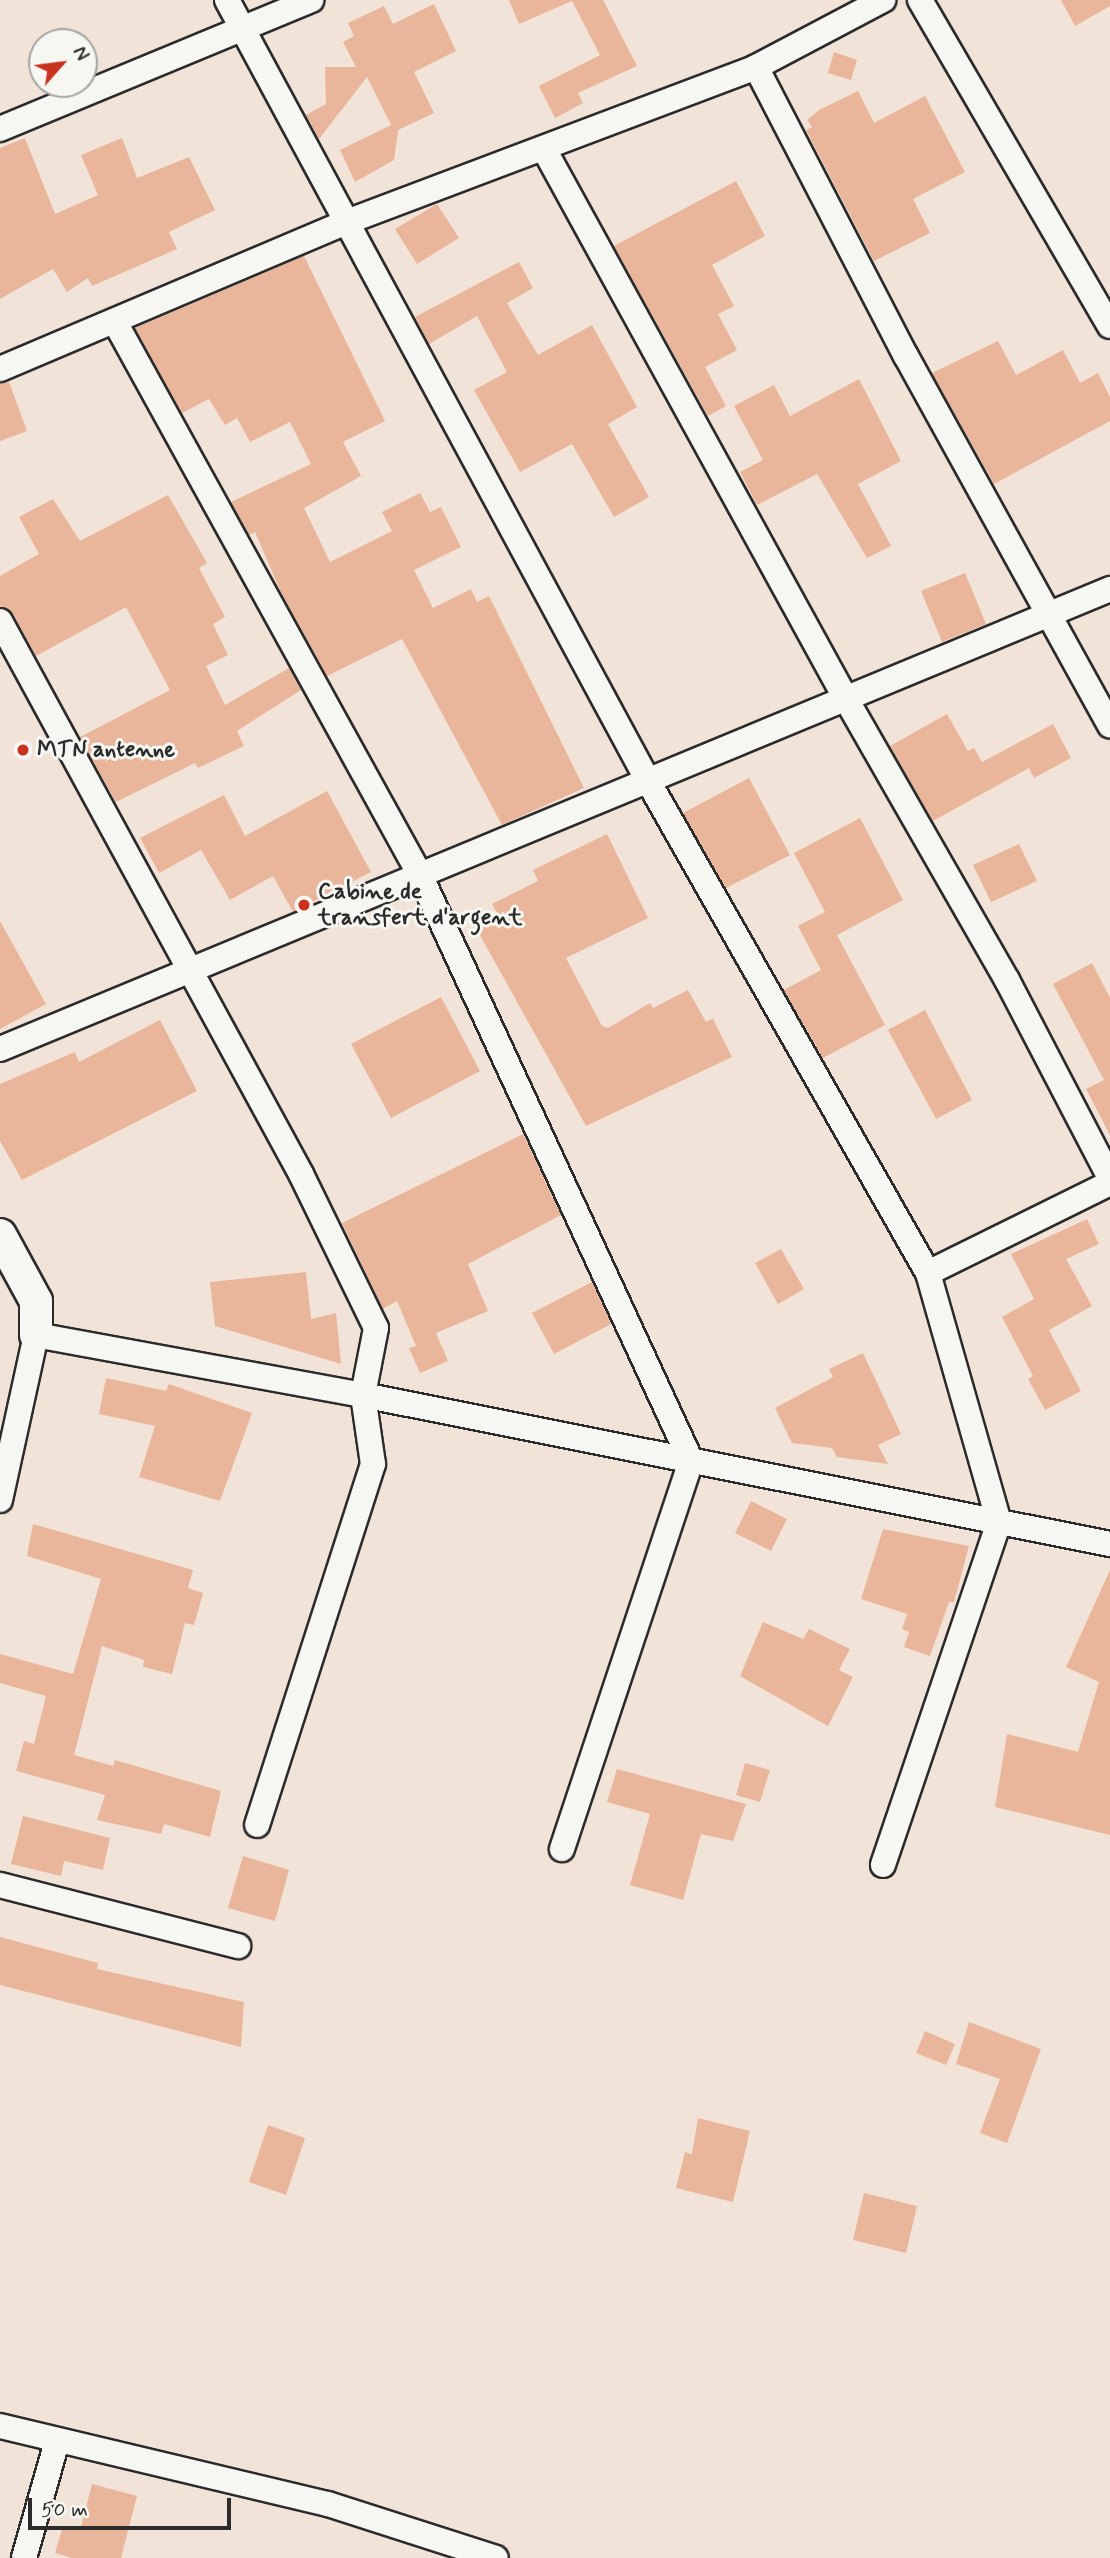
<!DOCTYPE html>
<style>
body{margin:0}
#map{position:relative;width:1110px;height:2558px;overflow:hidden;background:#f2e3d8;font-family:Mynerve,sans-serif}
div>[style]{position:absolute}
.building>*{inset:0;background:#e9b69b}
.roads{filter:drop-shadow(2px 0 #2b2b2b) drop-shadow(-2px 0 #2b2b2b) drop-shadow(0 2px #2b2b2b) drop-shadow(0 -2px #2b2b2b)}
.minor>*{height:24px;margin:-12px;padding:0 12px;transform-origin:12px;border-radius:12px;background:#f6f6f2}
.tertiary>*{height:32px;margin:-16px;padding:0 16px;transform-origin:16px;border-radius:16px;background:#f6f6f2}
.dots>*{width:19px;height:19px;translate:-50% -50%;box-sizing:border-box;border:4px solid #f6f6f2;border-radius:50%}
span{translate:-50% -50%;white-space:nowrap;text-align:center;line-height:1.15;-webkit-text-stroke:6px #f6f6f2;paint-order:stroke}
.poi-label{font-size:23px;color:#2b2b2b;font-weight:700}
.left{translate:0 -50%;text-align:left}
.north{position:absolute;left:28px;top:28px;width:70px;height:70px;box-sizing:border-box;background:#f6f6f2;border:2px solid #a5a5a2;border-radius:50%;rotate:62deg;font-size:19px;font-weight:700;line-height:28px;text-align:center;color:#2b2b2b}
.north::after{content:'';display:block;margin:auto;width:24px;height:32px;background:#c8321e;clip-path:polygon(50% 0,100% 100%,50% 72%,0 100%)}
.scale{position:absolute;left:28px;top:2498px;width:203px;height:32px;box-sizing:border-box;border:4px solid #2b2b2b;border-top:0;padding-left:9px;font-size:21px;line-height:24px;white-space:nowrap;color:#2b2b2b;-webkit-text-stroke:5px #f6f6f2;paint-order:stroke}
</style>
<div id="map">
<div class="building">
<div style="clip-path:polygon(509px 0,603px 0,637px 66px,578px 93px,583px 103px,555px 118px,539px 86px,600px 55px,572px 1px,519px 24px)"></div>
<div style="clip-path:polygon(1061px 0,1110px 0,1110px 6px,1075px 26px)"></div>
<div style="clip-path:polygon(434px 4px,456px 51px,414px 72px,434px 113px,398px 130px,394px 160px,355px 182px,340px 150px,391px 125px,367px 77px,319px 139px,306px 115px,326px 104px,325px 67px,356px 67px,343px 42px,354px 36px,348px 23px,384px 6px,393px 24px)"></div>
<div style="clip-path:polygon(834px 52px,857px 60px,851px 80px,828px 73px)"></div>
<div style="clip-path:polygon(858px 91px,874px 123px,925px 96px,965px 172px,913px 199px,930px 233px,874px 261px,806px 130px,812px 127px,807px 120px,819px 110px)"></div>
<div style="clip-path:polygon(25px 138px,55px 214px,98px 195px,81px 155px,122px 138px,137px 178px,189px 157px,215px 210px,169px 232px,177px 249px,92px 286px,88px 278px,67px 292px,53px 269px,0 299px,0 148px)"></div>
<div style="clip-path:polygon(736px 181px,765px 236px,712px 265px,734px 306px,718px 314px,737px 350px,705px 367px,726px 406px,708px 416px,614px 246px)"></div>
<div style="clip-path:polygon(437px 204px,459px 238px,417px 264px,395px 229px)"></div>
<div style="clip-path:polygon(304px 256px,385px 421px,343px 442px,361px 476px,304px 508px,330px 562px,392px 531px,382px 512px,420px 493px,430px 512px,441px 507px,461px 547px,414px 570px,433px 608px,471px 589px,477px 602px,489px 596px,584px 788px,502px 825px,402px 639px,327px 676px,280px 590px,255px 532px,249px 535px,231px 502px,311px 464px,290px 422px,250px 442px,237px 418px,225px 425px,209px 399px,182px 413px,135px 328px)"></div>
<div style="clip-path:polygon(519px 262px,533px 288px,507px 303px,538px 355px,592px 325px,637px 407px,608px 424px,649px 497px,614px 517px,572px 444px,520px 472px,474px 390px,507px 372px,477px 316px,429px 344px,415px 317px)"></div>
<div style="clip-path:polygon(998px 341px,1016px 375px,1063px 350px,1080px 383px,1098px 373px,1110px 397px,1110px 421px,994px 484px,932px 373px)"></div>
<div style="clip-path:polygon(859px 379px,901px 461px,858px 484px,891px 546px,867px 558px,817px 474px,757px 505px,740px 472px,763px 460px,734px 406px,774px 385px,790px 416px)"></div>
<div style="clip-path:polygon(9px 382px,27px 431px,0 441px,0 384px)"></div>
<div style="clip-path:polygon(168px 495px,207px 563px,199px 568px,225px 617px,213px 624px,228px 655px,206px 666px,225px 705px,289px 668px,301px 690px,237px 731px,244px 746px,198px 768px,195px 763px,116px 802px,80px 737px,170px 690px,126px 607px,36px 656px,13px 614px,0 606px,0 576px,39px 554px,19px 517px,53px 499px,80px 541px)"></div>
<div style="clip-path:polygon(965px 573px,986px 624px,942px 642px,921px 591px)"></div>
<div style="clip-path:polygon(947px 714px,968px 751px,974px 748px,982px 762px,1053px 724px,1071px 758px,1034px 778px,1029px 768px,933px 821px,890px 746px)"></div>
<div style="clip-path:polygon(749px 778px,790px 855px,726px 888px,683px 813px)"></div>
<div style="clip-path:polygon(327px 791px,371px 872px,293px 912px,273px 876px,230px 900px,201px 850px,159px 873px,140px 838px,224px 795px,245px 836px)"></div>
<div style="clip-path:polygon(860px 818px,903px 900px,837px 935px,885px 1025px,823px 1058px,784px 990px,821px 970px,798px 926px,825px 912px,794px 853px)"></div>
<div style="clip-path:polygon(607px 834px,648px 918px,566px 958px,602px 1026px,608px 1028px,650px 1003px,653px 1008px,688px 990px,706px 1022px,713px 1019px,732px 1057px,586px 1126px,477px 930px,500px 918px,492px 904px,538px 881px,533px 870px)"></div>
<div style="clip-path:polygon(1019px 844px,1037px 881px,991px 902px,973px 865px)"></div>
<div style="clip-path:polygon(0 921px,46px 1004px,0 1029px)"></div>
<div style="clip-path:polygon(1092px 963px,1110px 998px,1110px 1135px,1086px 1089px,1104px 1080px,1053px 984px)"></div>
<div style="clip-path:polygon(441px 997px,480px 1071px,391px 1118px,351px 1044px)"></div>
<div style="clip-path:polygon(925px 1010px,972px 1100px,936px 1119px,888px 1030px)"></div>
<div style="clip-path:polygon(160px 1020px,197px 1091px,22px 1180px,0 1141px,0 1084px,75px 1052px,79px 1062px)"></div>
<div style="clip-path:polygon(523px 1134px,561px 1215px,468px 1264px,488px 1311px,436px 1333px,448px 1361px,420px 1373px,409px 1348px,416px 1346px,397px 1301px,383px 1309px,342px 1223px)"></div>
<div style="clip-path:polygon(1087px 1219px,1099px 1244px,1066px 1259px,1092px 1306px,1049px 1330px,1081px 1391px,1045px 1410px,1028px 1379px,1033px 1376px,1002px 1317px,1034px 1299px,1011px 1254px)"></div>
<div style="clip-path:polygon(781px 1249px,804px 1289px,778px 1304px,755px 1263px)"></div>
<div style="clip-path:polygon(306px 1272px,311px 1319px,336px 1313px,341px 1364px,215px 1326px,210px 1282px)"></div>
<div style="clip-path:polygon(592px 1282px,611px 1324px,554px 1354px,532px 1313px)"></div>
<div style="clip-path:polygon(863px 1353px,901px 1434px,878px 1445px,888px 1464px,837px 1457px,832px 1448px,792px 1443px,775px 1408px,833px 1377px,829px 1369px)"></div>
<div style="clip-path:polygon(106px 1378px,166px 1391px,169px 1384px,252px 1413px,220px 1501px,139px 1477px,155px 1426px,99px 1414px)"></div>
<div style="clip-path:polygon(751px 1501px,787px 1519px,771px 1551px,735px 1533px)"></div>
<div style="clip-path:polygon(33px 1524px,193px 1570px,188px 1588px,203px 1593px,194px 1625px,185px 1623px,172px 1674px,143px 1667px,144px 1660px,102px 1646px,74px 1755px,113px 1766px,115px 1760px,221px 1791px,210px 1837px,164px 1824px,161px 1834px,97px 1820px,105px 1795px,16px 1771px,24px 1741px,34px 1744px,46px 1696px,0 1683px,0 1654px,73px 1674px,101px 1579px,27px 1556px)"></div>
<div style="clip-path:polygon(883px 1529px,969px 1546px,954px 1602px,949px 1602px,930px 1656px,904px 1647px,909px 1632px,902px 1629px,907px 1614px,861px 1599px)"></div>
<div style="clip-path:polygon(1110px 1570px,1110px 1835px,995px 1807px,1007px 1734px,1078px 1752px,1099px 1682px,1066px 1667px)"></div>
<div style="clip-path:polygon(763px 1622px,803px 1639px,809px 1629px,850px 1649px,839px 1670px,853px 1677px,828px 1726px,740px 1676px)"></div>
<div style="clip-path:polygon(745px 1763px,770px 1770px,760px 1802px,736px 1795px)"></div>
<div style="clip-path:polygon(617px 1769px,746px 1804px,733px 1841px,701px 1834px,683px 1900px,630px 1885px,650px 1814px,607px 1802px)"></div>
<div style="clip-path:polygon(23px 1816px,110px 1838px,103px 1870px,64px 1861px,61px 1876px,11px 1864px)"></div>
<div style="clip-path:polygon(243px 1856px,289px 1870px,275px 1921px,228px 1908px)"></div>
<div style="clip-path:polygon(0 1937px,98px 1963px,97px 1969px,244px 2002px,241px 2047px,0 1985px)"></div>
<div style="clip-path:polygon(969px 2022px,1041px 2049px,1007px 2143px,980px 2133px,1000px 2079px,956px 2064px)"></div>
<div style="clip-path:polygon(925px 2031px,955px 2044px,946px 2065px,916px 2053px)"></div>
<div style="clip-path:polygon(698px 2118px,750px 2131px,733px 2202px,676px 2188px,685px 2152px,692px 2154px)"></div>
<div style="clip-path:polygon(268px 2125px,305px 2138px,286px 2195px,249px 2182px)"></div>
<div style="clip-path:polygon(864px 2193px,917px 2206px,906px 2253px,853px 2240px)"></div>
<div style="clip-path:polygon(92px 2484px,137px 2496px,121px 2558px,72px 2558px,55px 2553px,63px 2526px,80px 2530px)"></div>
</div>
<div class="roads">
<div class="minor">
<div style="left:227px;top:0;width:887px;rotate:61.67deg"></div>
<div style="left:648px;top:781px;width:566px;rotate:60.36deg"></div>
<div style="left:928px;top:1273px;width:259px;rotate:74.1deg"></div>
<div style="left:999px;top:1522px;width:362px;rotate:108.7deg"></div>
<div style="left:920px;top:0;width:377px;rotate:59.8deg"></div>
<div style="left:756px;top:67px;width:326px;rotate:62.6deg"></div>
<div style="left:906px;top:356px;width:422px;rotate:61.1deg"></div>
<div style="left:0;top:129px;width:337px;rotate:-22.5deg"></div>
<div style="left:544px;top:149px;width:627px;rotate:61.23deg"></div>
<div style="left:846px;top:699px;width:324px;rotate:60.2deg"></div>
<div style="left:1007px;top:980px;width:223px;rotate:62.5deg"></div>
<div style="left:115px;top:322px;width:632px;rotate:61.12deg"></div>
<div style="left:420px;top:875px;width:646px;rotate:65.18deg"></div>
<div style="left:691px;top:1461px;width:409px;rotate:108.4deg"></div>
<div style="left:0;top:369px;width:374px;rotate:-23deg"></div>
<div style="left:344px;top:223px;width:441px;rotate:-20.7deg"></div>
<div style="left:756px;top:67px;width:144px;rotate:-27.8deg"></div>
<div style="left:0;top:621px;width:630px;rotate:61.44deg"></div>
<div style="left:301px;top:1174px;width:171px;rotate:64deg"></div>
<div style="left:376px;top:1328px;width:68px;rotate:101deg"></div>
<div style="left:363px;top:1395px;width:70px;rotate:81.8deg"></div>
<div style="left:373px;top:1464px;width:379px;rotate:107.8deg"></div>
<div style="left:0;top:1049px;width:1202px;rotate:-22.51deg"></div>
<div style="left:928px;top:1273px;width:203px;rotate:-26.3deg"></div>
<div style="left:0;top:1500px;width:169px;rotate:-77.7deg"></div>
<div style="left:36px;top:1335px;width:332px;rotate:10.4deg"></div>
<div style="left:363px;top:1395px;width:762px;rotate:11.28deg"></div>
<div style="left:0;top:1885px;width:246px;rotate:14.4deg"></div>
<div style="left:0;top:2426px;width:337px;rotate:13.4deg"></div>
<div style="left:328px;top:2504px;width:176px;rotate:17.8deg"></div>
<div style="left:24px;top:2558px;width:122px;rotate:-74.2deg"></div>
</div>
<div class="tertiary">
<div style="left:0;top:1235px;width:75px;rotate:61.4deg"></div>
<div style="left:36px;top:1301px;width:34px;rotate:90deg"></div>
</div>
</div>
<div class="dots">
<div style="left:23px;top:750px;background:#c8321e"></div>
<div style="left:304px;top:905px;background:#c8321e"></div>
</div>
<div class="poi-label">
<span class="left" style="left:37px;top:750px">MTN antenne</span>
<span class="left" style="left:318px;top:905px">Cabine de<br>transfert d'argent</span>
</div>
<div class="north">N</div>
<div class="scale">50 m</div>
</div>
